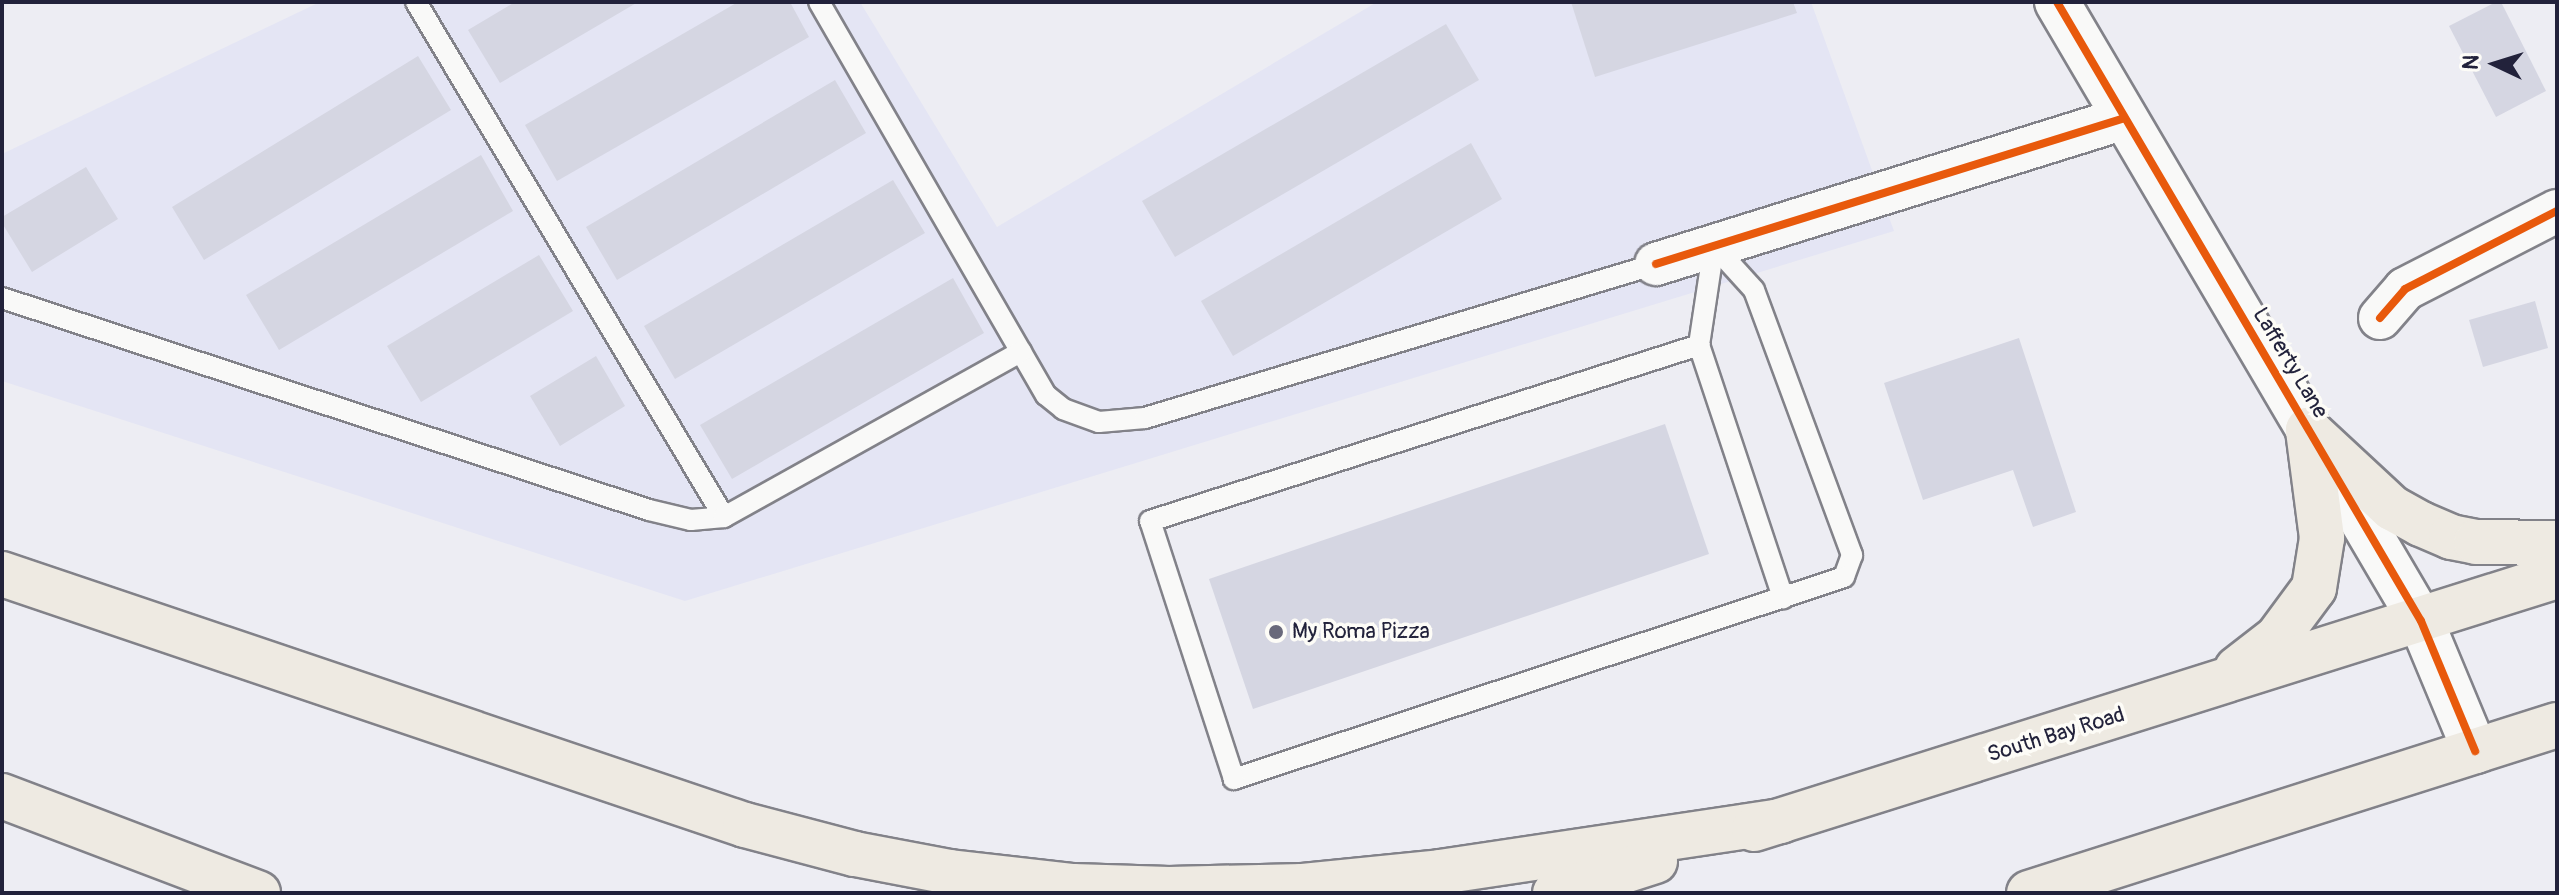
<!DOCTYPE html>
<style>
body{margin:0}
#map{position:relative;width:2559px;height:895px;overflow:hidden;background:#ededf3;font-family:Pangolin,sans-serif}
div>[style]{position:absolute}
.built>*{inset:0;background:#e4e5f4}
.building>*{inset:0;background:#d5d6e2}
.roads{filter:drop-shadow(2px 0 #828289) drop-shadow(-2px 0 #828289) drop-shadow(0 2px #828289) drop-shadow(0 -2px #828289)}
.lane>*{height:20px;margin:-10px;padding:0 10px;transform-origin:10px;border-radius:10px;background:#f9f9f8}
.street>*{height:42px;margin:-21px;padding:0 21px;transform-origin:21px;border-radius:21px;background:#f9f9f8}
.secondary>*{height:44px;margin:-22px;padding:0 22px;transform-origin:22px;border-radius:22px;background:#f9f9f8}
.highway>*{height:44px;margin:-22px;padding:0 22px;transform-origin:22px;border-radius:22px;background:#eeeae2}
.cycleway>*{height:8px;margin:-4px;padding:0 4px;transform-origin:4px;border-radius:4px;background:#e8590c}
.dots>*{width:22px;height:22px;translate:-50% -50%;box-sizing:border-box;border:4px solid #fdfcf7;border-radius:50%}
span{translate:-50% -50%;white-space:nowrap;text-align:center;line-height:1.15;-webkit-text-stroke:7px #fdfcf7;paint-order:stroke}
.street-label{font-size:22px;color:#22223b}
.poi-label{font-size:22px;color:#22223b}
.left{translate:0 -50%;text-align:left}
.frame{position:absolute;inset:0;border:4px solid #22223b;pointer-events:none}
.north{position:absolute;left:2455px;top:24px;width:80px;height:80px;-webkit-text-stroke:6px #fdfcf7;paint-order:stroke;rotate:274deg;font-size:22px;font-weight:700;line-height:32px;text-align:center;color:#22223b}
.north::after{content:'';display:block;margin:auto;width:28px;height:36px;background:#22223b;clip-path:polygon(50% 0,100% 100%,50% 72%,0 100%)}
</style>
<div id="map">
<div class="built">
<div style="clip-path:polygon(320px 2px,860px 2px,997px 227px,1377px 2px,1811px 2px,1894px 231px,685px 601px,2px 381px,2px 154px)"></div>
</div>
<div class="building">
<div style="clip-path:polygon(515px 2px,638px 2px,500px 83px,468px 30px)"></div>
<div style="clip-path:polygon(738px 2px,790px 2px,809px 37px,557px 181px,525px 125px)"></div>
<div style="clip-path:polygon(1571px 2px,1793px 2px,1797px 13px,1595px 77px)"></div>
<div style="clip-path:polygon(2496px 2px,2501px 2px,2546px 91px,2496px 117px,2449px 26px)"></div>
<div style="clip-path:polygon(1446px 24px,1479px 80px,1175px 257px,1142px 201px)"></div>
<div style="clip-path:polygon(418px 56px,451px 110px,204px 260px,172px 207px)"></div>
<div style="clip-path:polygon(835px 80px,866px 133px,617px 280px,586px 227px)"></div>
<div style="clip-path:polygon(1471px 143px,1502px 199px,1233px 356px,1201px 301px)"></div>
<div style="clip-path:polygon(481px 155px,513px 211px,279px 350px,246px 295px)"></div>
<div style="clip-path:polygon(86px 167px,118px 219px,32px 272px,2px 223px,2px 217px)"></div>
<div style="clip-path:polygon(893px 180px,925px 233px,675px 379px,644px 326px)"></div>
<div style="clip-path:polygon(539px 255px,573px 311px,421px 402px,387px 346px)"></div>
<div style="clip-path:polygon(953px 278px,984px 333px,732px 479px,700px 425px)"></div>
<div style="clip-path:polygon(2535px 301px,2548px 348px,2483px 367px,2469px 320px)"></div>
<div style="clip-path:polygon(2019px 338px,2076px 512px,2033px 527px,2013px 470px,1923px 500px,1884px 383px)"></div>
<div style="clip-path:polygon(596px 356px,625px 406px,560px 446px,530px 396px)"></div>
<div style="clip-path:polygon(1665px 424px,1709px 554px,1253px 709px,1209px 579px)"></div>
</div>
<div class="roads">
<div class="lane">
<div style="left:416px;top:2px;width:600px;rotate:59.12deg"></div>
<div style="left:819px;top:2px;width:454px;rotate:60deg"></div>
<div style="left:1046px;top:395px;width:22px;rotate:39deg"></div>
<div style="left:1063px;top:409px;width:38px;rotate:20deg"></div>
<div style="left:1099px;top:422px;width:46px;rotate:-5deg"></div>
<div style="left:1145px;top:418px;width:534px;rotate:-16.77deg"></div>
<div style="left:1714px;top:246px;width:59px;rotate:47.7deg"></div>
<div style="left:1754px;top:290px;width:283px;rotate:69.7deg"></div>
<div style="left:1852px;top:555px;width:23px;rotate:110deg"></div>
<div style="left:1844px;top:577px;width:643px;rotate:161.68deg"></div>
<div style="left:1234px;top:779px;width:271px;rotate:-108deg"></div>
<div style="left:1150px;top:521px;width:577px;rotate:-17.77deg"></div>
<div style="left:1699px;top:345px;width:100px;rotate:-81.4deg"></div>
<div style="left:2px;top:298px;width:681px;rotate:18.14deg"></div>
<div style="left:649px;top:510px;width:43px;rotate:13.4deg"></div>
<div style="left:691px;top:520px;width:33px;rotate:-5deg"></div>
<div style="left:724px;top:517px;width:340px;rotate:-29.1deg"></div>
<div style="left:1699px;top:345px;width:267px;rotate:71.6deg"></div>
</div>
<div class="street">
<div style="left:1656px;top:264px;width:490px;rotate:-17.3deg"></div>
<div style="left:2380px;top:318px;width:38px;rotate:-49deg"></div>
<div style="left:2405px;top:289px;width:171px;rotate:-27.2deg"></div>
</div>
<div class="secondary">
<div style="left:2057px;top:2px;width:718px;rotate:59.54deg"></div>
<div style="left:2421px;top:621px;width:141px;rotate:67.4deg"></div>
</div>
<div class="highway">
<div style="left:2308px;top:430px;width:115px;rotate:42.9deg"></div>
<div style="left:2392px;top:508px;width:33px;rotate:29deg"></div>
<div style="left:2421px;top:524px;width:33px;rotate:23deg"></div>
<div style="left:2451px;top:537px;width:25px;rotate:11deg"></div>
<div style="left:2476px;top:542px;width:81px;rotate:0.7deg"></div>
<div style="left:2px;top:574px;width:784px;rotate:18.67deg"></div>
<div style="left:745px;top:825px;width:114px;rotate:14.8deg"></div>
<div style="left:855px;top:854px;width:97px;rotate:10.7deg"></div>
<div style="left:950px;top:872px;width:124px;rotate:6.5deg"></div>
<div style="left:1073px;top:886px;width:96px;rotate:1.8deg"></div>
<div style="left:1169px;top:889px;width:134px;rotate:-1.3deg"></div>
<div style="left:1303px;top:886px;width:138px;rotate:-5.8deg"></div>
<div style="left:1440px;top:872px;width:345px;rotate:-8.5deg"></div>
<div style="left:2237px;top:669px;width:51px;rotate:-37.8deg"></div>
<div style="left:2277px;top:638px;width:62px;rotate:-53.5deg"></div>
<div style="left:2314px;top:588px;width:51px;rotate:-80.9deg"></div>
<div style="left:2322px;top:538px;width:109px;rotate:-97.4deg"></div>
<div style="left:2px;top:796px;width:274px;rotate:20.8deg"></div>
<div style="left:1754px;top:829px;width:842px;rotate:-17.49deg"></div>
<div style="left:1555px;top:893px;width:105px;rotate:-17.7deg"></div>
<div style="left:2029px;top:893px;width:554px;rotate:-17.65deg"></div>
</div>
</div>
<div class="cycleway">
<div style="left:2057px;top:2px;width:718px;rotate:59.54deg"></div>
<div style="left:2421px;top:621px;width:141px;rotate:67.4deg"></div>
<div style="left:1656px;top:264px;width:490px;rotate:-17.3deg"></div>
<div style="left:2380px;top:318px;width:38px;rotate:-49deg"></div>
<div style="left:2405px;top:289px;width:171px;rotate:-27.2deg"></div>
</div>
<div class="dots">
<div style="left:1276px;top:632px;background:#69697b"></div>
</div>
<div class="street-label">
<span style="left:2290px;top:363px;rotate:59deg">Lafferty Lane</span>
<span style="left:2056px;top:735px;rotate:-17deg">South Bay Road</span>
</div>
<div class="poi-label">
<span class="left" style="left:1292px;top:632px">My Roma Pizza</span>
</div>
<div class="frame"></div>
<div class="north">N</div>
</div>
